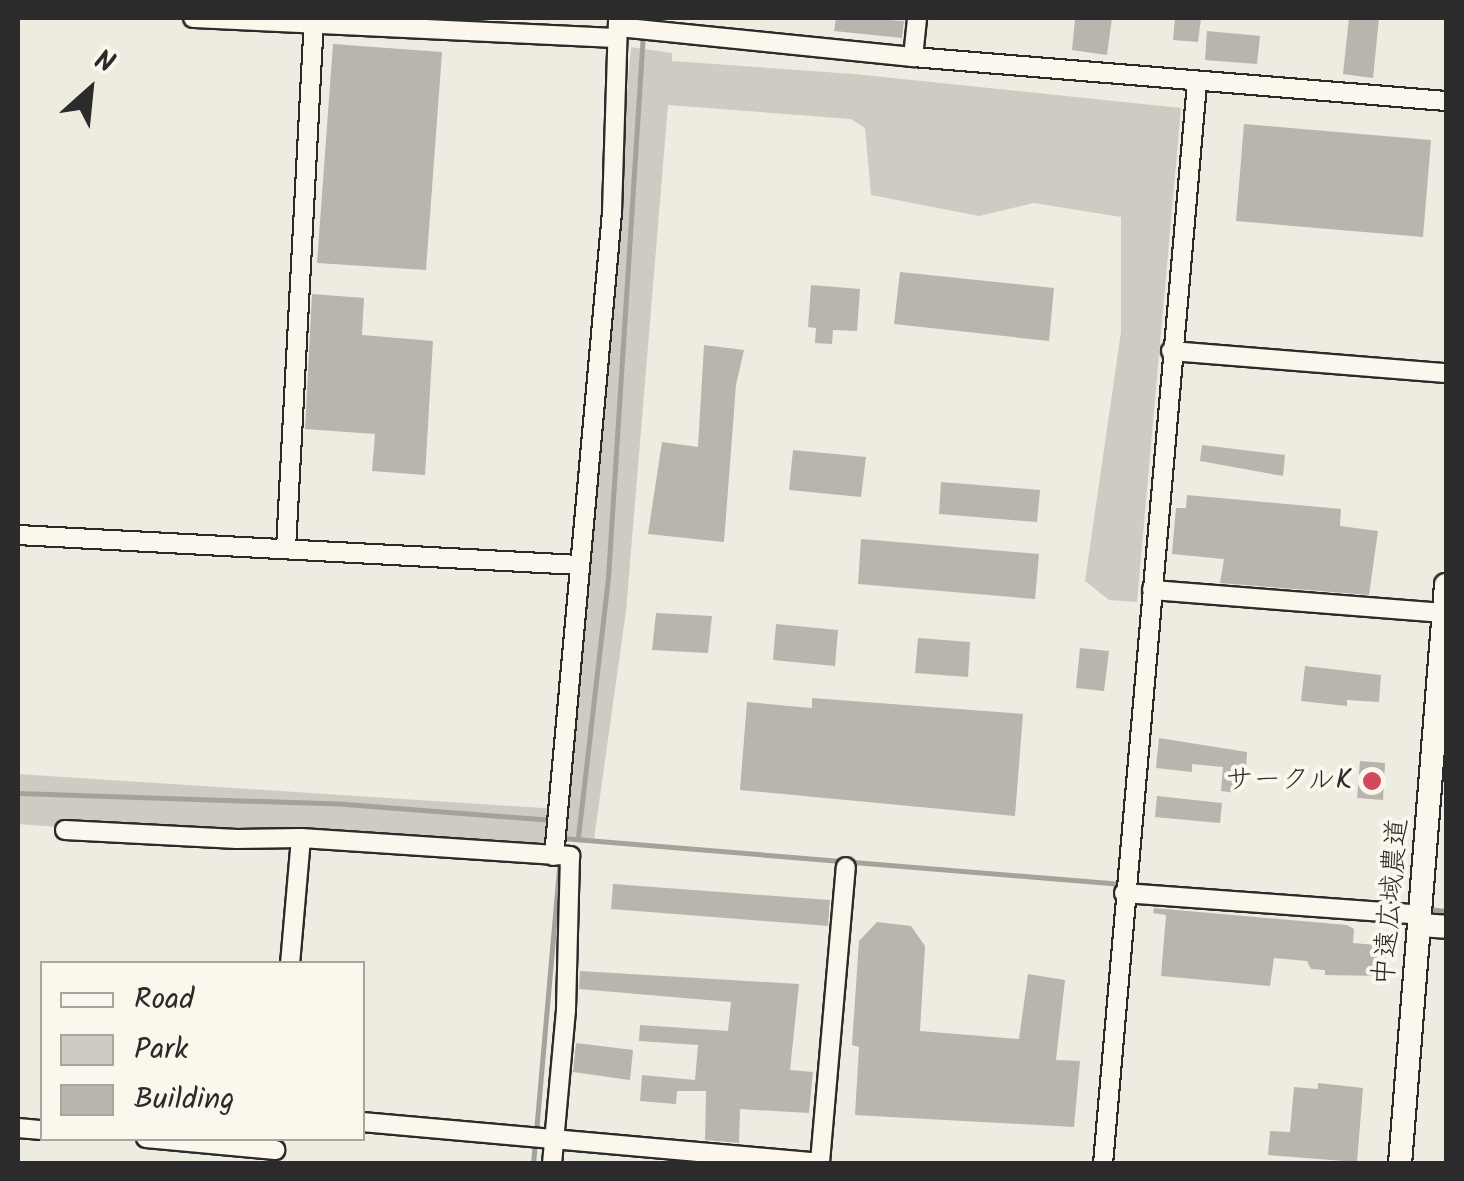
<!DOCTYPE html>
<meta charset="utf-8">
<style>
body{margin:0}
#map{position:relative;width:1464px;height:1181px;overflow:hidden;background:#eeebe0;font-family:Kalam,"Klee One",sans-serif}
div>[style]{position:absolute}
.green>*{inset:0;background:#cecbc2}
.stream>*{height:5px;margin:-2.5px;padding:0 2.5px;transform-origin:2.5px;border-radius:2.5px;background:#a4a29a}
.building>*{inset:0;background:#b8b5ae}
.roads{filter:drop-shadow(2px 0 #2b2b2b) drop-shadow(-2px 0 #2b2b2b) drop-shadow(0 2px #2b2b2b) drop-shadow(0 -2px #2b2b2b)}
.minor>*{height:18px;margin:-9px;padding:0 9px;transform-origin:9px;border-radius:9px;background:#fbf7ec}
.tertiary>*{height:22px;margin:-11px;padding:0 11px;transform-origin:11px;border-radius:11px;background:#fbf7ec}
.dots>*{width:28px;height:28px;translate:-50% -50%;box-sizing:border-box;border:5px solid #fbf7ec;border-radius:50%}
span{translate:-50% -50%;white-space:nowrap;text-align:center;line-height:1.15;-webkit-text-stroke:8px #fbf7ec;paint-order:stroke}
.poi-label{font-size:28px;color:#2b2b2b}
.right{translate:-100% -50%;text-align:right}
.street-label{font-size:28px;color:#2b2b2b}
.frame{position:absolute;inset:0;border:20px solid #2b2b2b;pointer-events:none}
.legend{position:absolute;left:40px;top:961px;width:325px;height:180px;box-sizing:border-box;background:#fbf7ec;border:2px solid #a8a59f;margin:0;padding:12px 18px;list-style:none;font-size:30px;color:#2b2b2b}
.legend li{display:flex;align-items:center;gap:20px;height:50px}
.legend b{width:50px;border:2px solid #a8a59f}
.north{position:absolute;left:40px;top:40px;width:100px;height:100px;-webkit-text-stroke:8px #fbf7ec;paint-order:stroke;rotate:27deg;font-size:28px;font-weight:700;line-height:40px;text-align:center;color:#2b2b2b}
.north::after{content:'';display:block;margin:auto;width:35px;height:45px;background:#2b2b2b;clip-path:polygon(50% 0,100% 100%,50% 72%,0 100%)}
</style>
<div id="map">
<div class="green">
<div style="clip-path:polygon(631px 47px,672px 53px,672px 61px,854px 74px,1181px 108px,1137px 602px,1109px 600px,1085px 581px,1121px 332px,1121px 217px,1034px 203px,979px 216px,871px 195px,865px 128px,851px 119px,668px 105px,626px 611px,594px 839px,562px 838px)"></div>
<div style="clip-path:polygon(18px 774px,558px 809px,554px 850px,170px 835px,18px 824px)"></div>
</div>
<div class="stream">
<div style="left:18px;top:793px;width:327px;rotate:1.9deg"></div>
<div style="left:345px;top:804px;width:209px;rotate:4.4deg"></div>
<div style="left:578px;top:837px;width:262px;rotate:-83.4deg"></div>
<div style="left:608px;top:577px;width:560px;rotate:-86.32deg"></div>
<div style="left:562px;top:838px;width:562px;rotate:4.7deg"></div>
<div style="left:1133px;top:884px;width:44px;rotate:5.2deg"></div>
<div style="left:1427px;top:909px;width:19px;rotate:6deg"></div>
<div style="left:536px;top:1132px;width:274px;rotate:-85deg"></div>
<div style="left:533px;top:1164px;width:21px;rotate:-85deg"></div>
</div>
<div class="building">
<div style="clip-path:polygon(859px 18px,904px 21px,902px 38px,834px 31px,836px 18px)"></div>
<div style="clip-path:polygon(1075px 18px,1112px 18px,1107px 55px,1072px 50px)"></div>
<div style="clip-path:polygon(1175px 18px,1201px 18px,1198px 42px,1173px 40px)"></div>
<div style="clip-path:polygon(1349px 18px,1379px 18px,1373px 78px,1343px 74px)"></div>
<div style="clip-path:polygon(1207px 31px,1260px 36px,1257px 64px,1205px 60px)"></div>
<div style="clip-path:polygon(333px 44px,442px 52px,426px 270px,317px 263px)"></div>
<div style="clip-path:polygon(1244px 124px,1431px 140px,1423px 237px,1236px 221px)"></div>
<div style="clip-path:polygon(900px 272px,1054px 288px,1049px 341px,894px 324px)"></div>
<div style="clip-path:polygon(811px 285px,860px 289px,857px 331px,833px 330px,832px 344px,815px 343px,816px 328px,808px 327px)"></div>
<div style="clip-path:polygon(312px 294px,364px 298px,362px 335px,433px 341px,425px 475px,372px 471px,375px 434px,305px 429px)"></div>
<div style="clip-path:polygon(704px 345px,744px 350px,736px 385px,724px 542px,648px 534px,662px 442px,698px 447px)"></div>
<div style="clip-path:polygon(1202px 445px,1285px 455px,1283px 476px,1200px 461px)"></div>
<div style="clip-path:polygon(793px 450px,866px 457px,861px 497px,789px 490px)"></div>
<div style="clip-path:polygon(941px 482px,1040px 490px,1037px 522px,939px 514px)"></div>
<div style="clip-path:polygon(1187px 495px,1341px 509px,1340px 526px,1378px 531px,1369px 595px,1220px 583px,1224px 559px,1172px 554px,1176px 508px,1186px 508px)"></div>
<div style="clip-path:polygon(861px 539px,1039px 554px,1035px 599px,858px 584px)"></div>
<div style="clip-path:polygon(656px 613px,712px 616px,708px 653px,652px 650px)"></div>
<div style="clip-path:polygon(776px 624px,838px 630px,835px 666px,773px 660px)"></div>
<div style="clip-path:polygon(918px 638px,970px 642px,968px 677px,915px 673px)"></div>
<div style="clip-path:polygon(1080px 648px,1109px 651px,1104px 691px,1076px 688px)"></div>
<div style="clip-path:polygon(1305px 666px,1381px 675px,1379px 702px,1347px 700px,1347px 706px,1301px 701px)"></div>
<div style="clip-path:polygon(812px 698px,1023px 714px,1015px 816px,740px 790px,747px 702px,812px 708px)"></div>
<div style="clip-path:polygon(1159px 738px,1247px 752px,1246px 769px,1239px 768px,1237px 793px,1221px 791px,1223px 767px,1192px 764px,1192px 772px,1156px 768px)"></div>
<div style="clip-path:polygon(1360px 761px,1385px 763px,1383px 800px,1357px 798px)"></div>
<div style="clip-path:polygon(1157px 796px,1222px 803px,1220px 823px,1155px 817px)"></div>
<div style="clip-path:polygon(613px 884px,830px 900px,828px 926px,611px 909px)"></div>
<div style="clip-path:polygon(1154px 908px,1347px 925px,1354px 929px,1353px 943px,1387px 946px,1385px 972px,1379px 971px,1379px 976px,1325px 975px,1325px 970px,1311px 969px,1307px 961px,1274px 958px,1270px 986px,1161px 976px,1166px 915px,1153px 913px)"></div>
<div style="clip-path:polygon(877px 922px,911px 926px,925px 946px,920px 1031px,1019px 1039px,1028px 974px,1065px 980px,1056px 1060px,1080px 1061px,1074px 1127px,855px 1115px,859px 1047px,852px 1045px,859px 941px)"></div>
<div style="clip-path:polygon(580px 971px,799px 984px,790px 1070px,813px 1072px,809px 1113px,740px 1109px,739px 1143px,705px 1140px,706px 1091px,677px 1091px,676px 1104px,640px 1101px,642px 1075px,695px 1080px,698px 1045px,639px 1041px,640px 1025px,728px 1031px,731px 1002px,579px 989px)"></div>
<div style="clip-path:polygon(576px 1043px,633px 1050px,630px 1080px,573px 1072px)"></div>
<div style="clip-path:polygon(1318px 1083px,1363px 1088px,1357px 1162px,1268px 1155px,1270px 1131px,1290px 1132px,1294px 1087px,1318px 1089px)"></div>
</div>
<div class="roads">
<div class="minor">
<div style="left:193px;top:18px;width:424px;rotate:2.7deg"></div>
<div style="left:618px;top:27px;width:297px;rotate:5.8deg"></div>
<div style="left:913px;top:57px;width:535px;rotate:4.72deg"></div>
<div style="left:913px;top:57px;width:39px;rotate:-84deg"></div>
<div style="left:1171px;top:351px;width:276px;rotate:4.6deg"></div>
<div style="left:18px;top:535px;width:563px;rotate:3.06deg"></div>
<div style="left:286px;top:549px;width:532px;rotate:-86.98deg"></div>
<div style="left:1152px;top:590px;width:293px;rotate:4.5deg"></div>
<div style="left:65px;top:830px;width:172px;rotate:3deg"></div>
<div style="left:237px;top:839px;width:64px;rotate:-0.9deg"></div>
<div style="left:301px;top:838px;width:270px;rotate:3.8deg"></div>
<div style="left:570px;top:856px;width:154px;rotate:91.5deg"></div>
<div style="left:566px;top:1010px;width:155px;rotate:95.2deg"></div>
<div style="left:554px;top:856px;width:647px;rotate:-84.85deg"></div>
<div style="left:612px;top:212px;width:194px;rotate:-88.2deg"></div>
<div style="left:1124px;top:893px;width:298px;rotate:4.2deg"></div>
<div style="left:290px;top:964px;width:126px;rotate:-85deg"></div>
<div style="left:362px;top:1122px;width:453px;rotate:5.1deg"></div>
<div style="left:18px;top:1128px;width:24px;rotate:5deg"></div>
<div style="left:146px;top:1138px;width:130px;rotate:5.3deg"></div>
<div style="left:813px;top:1164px;width:7px;rotate:-16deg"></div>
<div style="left:820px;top:1162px;width:296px;rotate:-85deg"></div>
<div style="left:1103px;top:1164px;width:1086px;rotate:-85.03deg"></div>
</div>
<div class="tertiary">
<div style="left:1420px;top:925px;width:26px;rotate:4deg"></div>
<div style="left:1400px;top:1164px;width:581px;rotate:-85.46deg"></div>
</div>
</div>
<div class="dots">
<div style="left:1372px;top:781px;background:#d1495b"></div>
</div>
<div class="poi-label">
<span class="right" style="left:1352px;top:781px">サークルK</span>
</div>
<div class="street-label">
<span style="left:1392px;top:902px;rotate:-85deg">中遠広域農道</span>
</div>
<div class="frame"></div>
<ul class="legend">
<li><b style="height:12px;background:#fbf7ec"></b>Road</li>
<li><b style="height:28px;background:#cecbc2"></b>Park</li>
<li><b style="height:28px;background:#b8b5ae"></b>Building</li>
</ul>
<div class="north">N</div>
</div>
